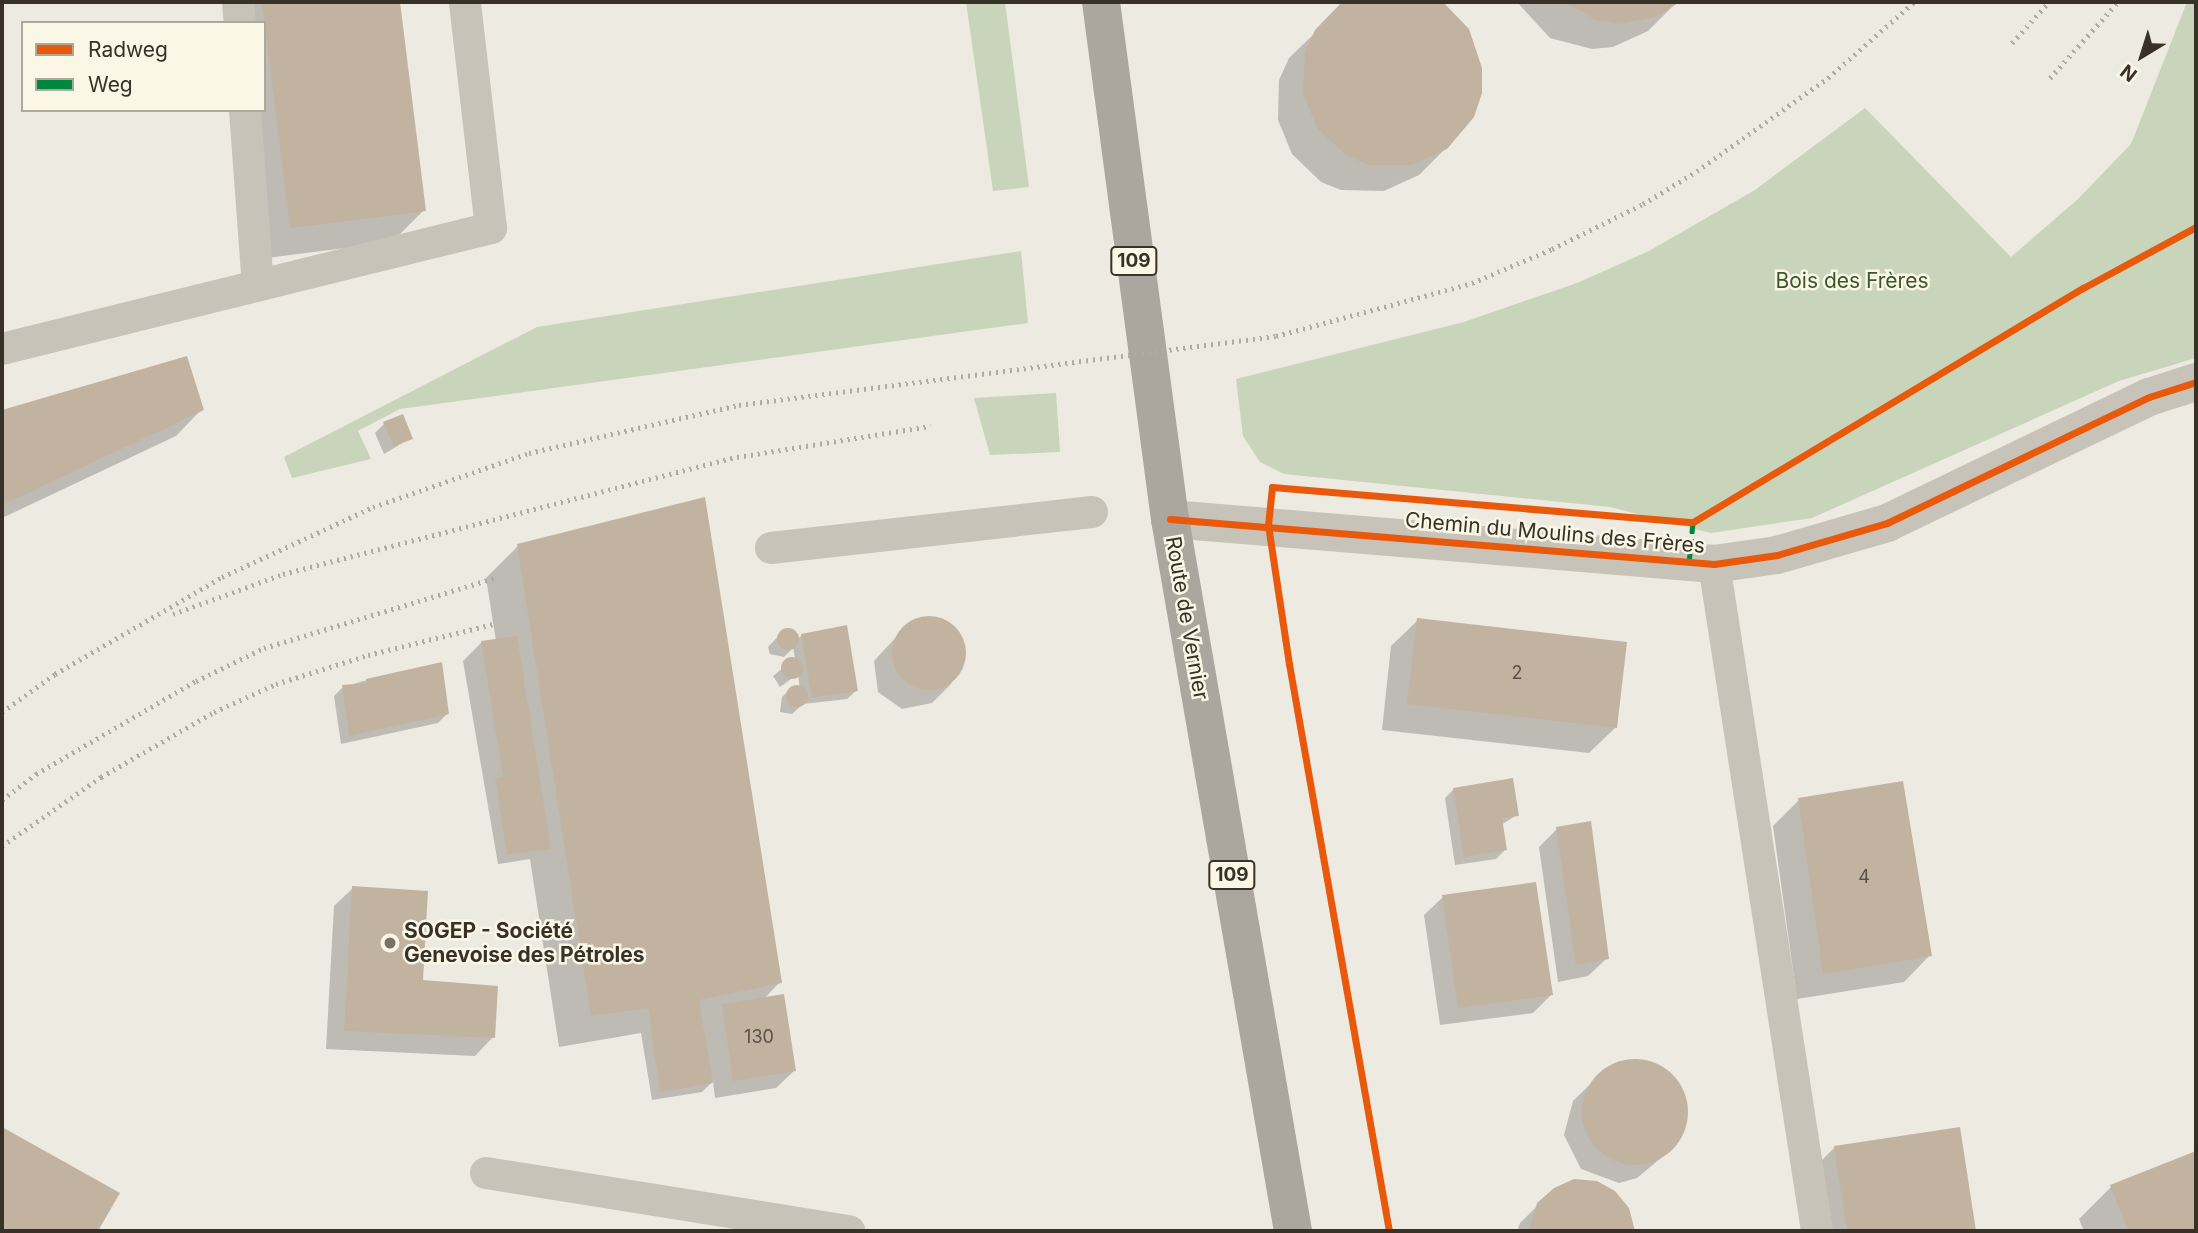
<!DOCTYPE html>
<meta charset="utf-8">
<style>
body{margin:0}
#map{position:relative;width:2198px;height:1233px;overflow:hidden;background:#edeae1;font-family:Inter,sans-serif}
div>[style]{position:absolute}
.green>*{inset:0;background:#c8d5ba}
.shadow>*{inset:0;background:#0003}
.building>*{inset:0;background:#c2b3a1}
.round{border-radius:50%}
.lane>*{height:32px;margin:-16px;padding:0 16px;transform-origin:16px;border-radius:16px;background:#c7c3b9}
.street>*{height:38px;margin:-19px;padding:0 19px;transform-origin:19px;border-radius:19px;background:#c7c3b9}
.primary>*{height:38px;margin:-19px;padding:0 19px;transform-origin:19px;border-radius:19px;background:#aba79e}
.rail>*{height:5px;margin-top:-2.5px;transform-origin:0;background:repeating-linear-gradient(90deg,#aeaba4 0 2px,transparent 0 7px)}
.quiet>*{height:5px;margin-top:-2.5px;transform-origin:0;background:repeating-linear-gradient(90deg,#00873e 0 10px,transparent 0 15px)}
.cycleway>*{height:7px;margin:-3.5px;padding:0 3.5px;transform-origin:3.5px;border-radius:3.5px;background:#e8590c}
.dots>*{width:19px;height:19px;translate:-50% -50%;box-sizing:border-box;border:4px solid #fbf7e7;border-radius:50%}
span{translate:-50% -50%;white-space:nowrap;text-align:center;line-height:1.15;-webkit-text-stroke:5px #fbf7e7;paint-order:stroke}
.number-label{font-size:18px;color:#5a5246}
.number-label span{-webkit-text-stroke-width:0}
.shield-label span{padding:2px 5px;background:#fbf7e7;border:2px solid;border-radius:5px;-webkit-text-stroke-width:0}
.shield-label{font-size:19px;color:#383127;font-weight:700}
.park-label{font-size:21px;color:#3b572a}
.street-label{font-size:21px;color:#383127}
.poi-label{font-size:21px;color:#383127;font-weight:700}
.left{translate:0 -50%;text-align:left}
.frame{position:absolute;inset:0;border:4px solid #383127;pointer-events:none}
.legend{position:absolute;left:21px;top:21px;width:245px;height:91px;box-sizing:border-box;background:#fbf7e7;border:2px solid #ada89a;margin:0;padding:9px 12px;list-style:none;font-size:21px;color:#383127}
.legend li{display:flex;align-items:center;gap:14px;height:35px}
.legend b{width:35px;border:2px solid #ada89a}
.north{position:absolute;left:2107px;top:21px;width:70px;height:70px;-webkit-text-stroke:5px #fbf7e7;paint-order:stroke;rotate:218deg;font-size:19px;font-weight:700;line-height:28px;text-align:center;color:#383127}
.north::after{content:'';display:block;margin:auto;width:24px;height:32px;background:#383127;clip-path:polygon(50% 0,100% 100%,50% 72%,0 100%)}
</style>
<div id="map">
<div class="green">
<div style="clip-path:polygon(966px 2px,1005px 2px,1029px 187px,993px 191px)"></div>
<div style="clip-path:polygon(2187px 2px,2196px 2px,2196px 358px,2119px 381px,1812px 518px,1711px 533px,1610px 507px,1284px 474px,1260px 462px,1243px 436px,1236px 379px,1464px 322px,1577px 283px,1649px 251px,1755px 190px,1865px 108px,2011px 257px,2077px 200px,2131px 144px)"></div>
<div style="clip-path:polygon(1021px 251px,1028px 323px,400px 409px,358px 431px,371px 459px,292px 478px,284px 457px,537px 327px)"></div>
<div style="clip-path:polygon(1056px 393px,1060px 452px,990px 455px,974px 398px)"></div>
</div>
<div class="shadow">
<div style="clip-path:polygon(226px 2px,398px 2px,424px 210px,392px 242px,259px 259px,240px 110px,264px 110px,264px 23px,229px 23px)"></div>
<div style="clip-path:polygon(1347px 2px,1440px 2px,1468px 30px,1446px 148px,1419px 175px,1384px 191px,1341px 190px,1321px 182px,1292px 154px,1278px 120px,1279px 80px,1289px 58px)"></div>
<div style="clip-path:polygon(1517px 2px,1677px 2px,1648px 31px,1613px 47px,1592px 49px,1550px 38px)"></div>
<div style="clip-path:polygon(186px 358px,202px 409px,176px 436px,2px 518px,2px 412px)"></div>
<div style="clip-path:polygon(384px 424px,411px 438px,384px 454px,375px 433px)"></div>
<div style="clip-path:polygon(518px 546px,780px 982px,764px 999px,795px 1070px,776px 1088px,715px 1098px,713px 1081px,702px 1092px,652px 1100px,641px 1033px,559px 1047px,530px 859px,498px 864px,463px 661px,482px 642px,496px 641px,486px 578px)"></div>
<div style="clip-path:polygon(935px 617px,958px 631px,964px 658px,951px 684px,932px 703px,902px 709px,878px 692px,874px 661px,909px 623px)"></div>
<div style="clip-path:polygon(1418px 620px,1616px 727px,1589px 753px,1382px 730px,1391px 646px)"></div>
<div style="clip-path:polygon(790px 630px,796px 634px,794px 643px,802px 635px,857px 690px,847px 699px,803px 704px,792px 714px,780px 712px,782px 697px,791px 688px,800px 690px,798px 674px,780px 687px,773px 676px,795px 658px,793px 648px,784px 657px,770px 654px,768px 647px,783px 631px)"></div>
<div style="clip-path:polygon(367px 680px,447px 714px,438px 723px,341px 744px,334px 696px,343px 687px)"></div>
<div style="clip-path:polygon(1454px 789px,1517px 815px,1501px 825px,1505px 850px,1496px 859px,1455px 865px,1445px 798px)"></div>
<div style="clip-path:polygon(1799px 800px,1930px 955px,1904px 982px,1797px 999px,1773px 826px)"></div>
<div style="clip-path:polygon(1557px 829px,1607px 958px,1588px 976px,1558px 982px,1539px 847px)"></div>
<div style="clip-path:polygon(353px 888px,421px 982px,493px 1037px,475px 1056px,326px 1049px,334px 906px)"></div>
<div style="clip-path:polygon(1443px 897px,1551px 995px,1533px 1013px,1440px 1025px,1424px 915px)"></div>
<div style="clip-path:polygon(1628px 1060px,1649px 1062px,1667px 1071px,1681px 1087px,1687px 1105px,1685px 1126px,1674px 1147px,1637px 1178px,1619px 1183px,1581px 1169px,1564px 1135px,1573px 1101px,1608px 1067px)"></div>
<div style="clip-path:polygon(2px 1129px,117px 1193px,96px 1231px,2px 1231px)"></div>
<div style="clip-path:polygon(1959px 1129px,1974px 1231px,1817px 1231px,1809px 1173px,1835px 1147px)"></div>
<div style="clip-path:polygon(2196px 1153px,2196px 1231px,2084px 1231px,2079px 1219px,2111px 1187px)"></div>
<div style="clip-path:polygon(1555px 1189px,1633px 1227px,1633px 1231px,1517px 1231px,1520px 1223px)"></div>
</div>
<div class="building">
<div style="clip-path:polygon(262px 2px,400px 2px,426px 211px,290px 228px)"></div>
<div style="clip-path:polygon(1342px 2px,1443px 2px,1469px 29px,1482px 68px,1482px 93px,1474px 117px,1447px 149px,1412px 165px,1368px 165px,1347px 156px,1317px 128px,1303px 93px,1305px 52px,1315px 30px)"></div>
<div style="clip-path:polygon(1563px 2px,1680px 2px,1655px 17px,1619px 24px,1596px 20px)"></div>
<div style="clip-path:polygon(187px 356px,204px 410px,2px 505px,2px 410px)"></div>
<div style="clip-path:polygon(403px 414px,413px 439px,394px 446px,383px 422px)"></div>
<div style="clip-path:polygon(705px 497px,782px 983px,699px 1000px,713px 1083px,660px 1092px,648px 1008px,591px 1016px,517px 544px)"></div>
<div class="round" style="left:892px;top:616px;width:74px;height:74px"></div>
<div style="clip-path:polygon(1417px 618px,1627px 642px,1617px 728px,1407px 704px)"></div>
<div style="clip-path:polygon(847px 625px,858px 691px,812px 698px,801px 634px)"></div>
<div class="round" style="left:777px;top:628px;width:22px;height:22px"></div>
<div style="clip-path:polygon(517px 636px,551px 849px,507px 855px,495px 778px,503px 777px,481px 641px)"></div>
<div class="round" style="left:781px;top:657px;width:22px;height:22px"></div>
<div style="clip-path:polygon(442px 662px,449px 714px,349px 736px,342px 685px,367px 683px,366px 679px)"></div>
<div class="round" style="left:786px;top:685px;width:22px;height:22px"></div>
<div style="clip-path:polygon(1513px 778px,1519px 816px,1502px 818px,1507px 850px,1464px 857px,1453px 788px)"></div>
<div style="clip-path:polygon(1903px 781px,1932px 956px,1823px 974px,1798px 798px)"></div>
<div style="clip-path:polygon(1591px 821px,1609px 959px,1576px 965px,1556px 827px)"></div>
<div style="clip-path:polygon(1536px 882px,1553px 995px,1458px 1008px,1442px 895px)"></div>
<div style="clip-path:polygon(352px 886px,428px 891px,423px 980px,498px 986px,495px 1038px,344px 1031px)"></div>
<div style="clip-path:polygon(784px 994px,796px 1071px,733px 1081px,722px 1004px)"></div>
<div class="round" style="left:1582px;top:1059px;width:106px;height:106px"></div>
<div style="clip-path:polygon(2px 1127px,120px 1193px,98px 1231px,2px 1231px)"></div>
<div style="clip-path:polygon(1960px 1127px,1976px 1231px,1847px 1231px,1834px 1146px)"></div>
<div style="clip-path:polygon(2196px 1151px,2196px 1231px,2128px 1231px,2110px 1185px)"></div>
<div style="clip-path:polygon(1574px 1179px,1597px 1181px,1615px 1191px,1629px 1208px,1635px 1231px,1529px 1231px,1537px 1203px,1554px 1188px)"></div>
</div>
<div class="lane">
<div style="left:238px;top:2px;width:21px;rotate:85deg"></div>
<div style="left:245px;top:110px;width:176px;rotate:85.8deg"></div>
<div style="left:2px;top:349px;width:504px;rotate:-13.9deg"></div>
<div style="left:491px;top:228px;width:227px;rotate:-96.6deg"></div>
<div style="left:771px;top:548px;width:323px;rotate:-6.4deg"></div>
<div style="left:1714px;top:564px;width:675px;rotate:81.22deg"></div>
<div style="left:486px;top:1173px;width:368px;rotate:9.1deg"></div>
</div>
<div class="street">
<div style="left:1170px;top:519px;width:546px;rotate:4.73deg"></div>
<div style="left:1714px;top:564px;width:64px;rotate:-8.1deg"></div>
<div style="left:1777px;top:555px;width:115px;rotate:-16.2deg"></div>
<div style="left:1887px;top:523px;width:291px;rotate:-25.7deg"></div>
<div style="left:2149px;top:397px;width:49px;rotate:-17.7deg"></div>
</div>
<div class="primary">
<div style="left:1101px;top:2px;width:522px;rotate:82.4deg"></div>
<div style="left:1170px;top:519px;width:723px;rotate:80.2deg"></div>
</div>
<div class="rail">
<div style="left:2012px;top:43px;width:55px;rotate:-47.9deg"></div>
<div style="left:2050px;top:78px;width:102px;rotate:-48.2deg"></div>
<div style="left:173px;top:614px;width:117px;rotate:-20deg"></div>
<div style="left:283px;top:574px;width:469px;rotate:-14.5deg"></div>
<div style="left:737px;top:457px;width:196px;rotate:-9.1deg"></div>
<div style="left:2px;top:712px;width:65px;rotate:-35.6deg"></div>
<div style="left:55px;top:674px;width:193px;rotate:-30.1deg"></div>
<div style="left:222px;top:577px;width:166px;rotate:-24.9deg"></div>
<div style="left:373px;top:507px;width:165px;rotate:-19.1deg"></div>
<div style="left:529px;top:453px;width:215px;rotate:-12.9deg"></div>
<div style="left:739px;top:405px;width:541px;rotate:-7.32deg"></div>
<div style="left:1276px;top:336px;width:203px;rotate:-15.1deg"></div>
<div style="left:1472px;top:283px;width:87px;rotate:-23deg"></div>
<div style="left:1552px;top:249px;width:102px;rotate:-26.3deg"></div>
<div style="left:1643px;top:204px;width:63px;rotate:-31.4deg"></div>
<div style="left:1697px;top:171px;width:161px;rotate:-35.4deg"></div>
<div style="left:1828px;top:78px;width:115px;rotate:-41.5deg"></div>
<div style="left:2px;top:800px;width:43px;rotate:-37.4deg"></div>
<div style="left:36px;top:774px;width:185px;rotate:-30.2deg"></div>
<div style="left:196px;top:681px;width:76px;rotate:-25.9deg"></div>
<div style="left:264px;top:648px;width:245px;rotate:-16.9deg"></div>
<div style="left:2px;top:846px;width:121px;rotate:-34.9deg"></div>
<div style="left:101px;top:777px;width:130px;rotate:-29.9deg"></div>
<div style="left:214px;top:712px;width:68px;rotate:-24.3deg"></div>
<div style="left:276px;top:684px;width:96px;rotate:-17.5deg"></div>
<div style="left:368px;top:655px;width:129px;rotate:-13.9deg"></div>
</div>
<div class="quiet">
<div style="left:1689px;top:563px;width:41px;rotate:-84.4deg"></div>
<div style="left:1693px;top:522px;width:6px;rotate:-31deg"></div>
</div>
<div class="cycleway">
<div style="left:1170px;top:519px;width:546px;rotate:4.73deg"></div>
<div style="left:1714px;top:564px;width:64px;rotate:-8.1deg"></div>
<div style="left:1777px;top:555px;width:115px;rotate:-16.2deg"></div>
<div style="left:1887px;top:523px;width:291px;rotate:-25.7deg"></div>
<div style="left:2149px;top:397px;width:49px;rotate:-17.7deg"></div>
<div style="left:1389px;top:1231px;width:576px;rotate:-100deg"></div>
<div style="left:1289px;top:664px;width:141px;rotate:-98.6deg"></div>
<div style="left:1268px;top:525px;width:38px;rotate:-84deg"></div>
<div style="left:1272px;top:487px;width:422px;rotate:4.8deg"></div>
<div style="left:1693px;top:522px;width:455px;rotate:-31deg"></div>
<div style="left:2083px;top:288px;width:128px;rotate:-28.4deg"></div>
</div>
<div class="dots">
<div style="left:390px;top:943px;background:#777268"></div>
</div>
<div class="number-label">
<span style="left:1517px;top:673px">2</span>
<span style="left:1864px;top:877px">4</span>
<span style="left:759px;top:1037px">130</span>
</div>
<div class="shield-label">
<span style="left:1134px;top:261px">109</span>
<span style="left:1232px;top:875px">109</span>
</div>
<div class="park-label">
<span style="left:1852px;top:281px">Bois des Frères</span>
</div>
<div class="street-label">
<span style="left:1555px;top:533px;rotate:5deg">Chemin du Moulins des Frères</span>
<span style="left:1187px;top:618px;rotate:80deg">Route de Vernier</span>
</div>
<div class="poi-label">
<span class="left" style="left:404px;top:943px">SOGEP - Société<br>Genevoise des Pétroles</span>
</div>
<div class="frame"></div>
<ul class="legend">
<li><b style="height:9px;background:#e8590c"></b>Radweg</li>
<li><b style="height:9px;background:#00873e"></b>Weg</li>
</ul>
<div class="north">N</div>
</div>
